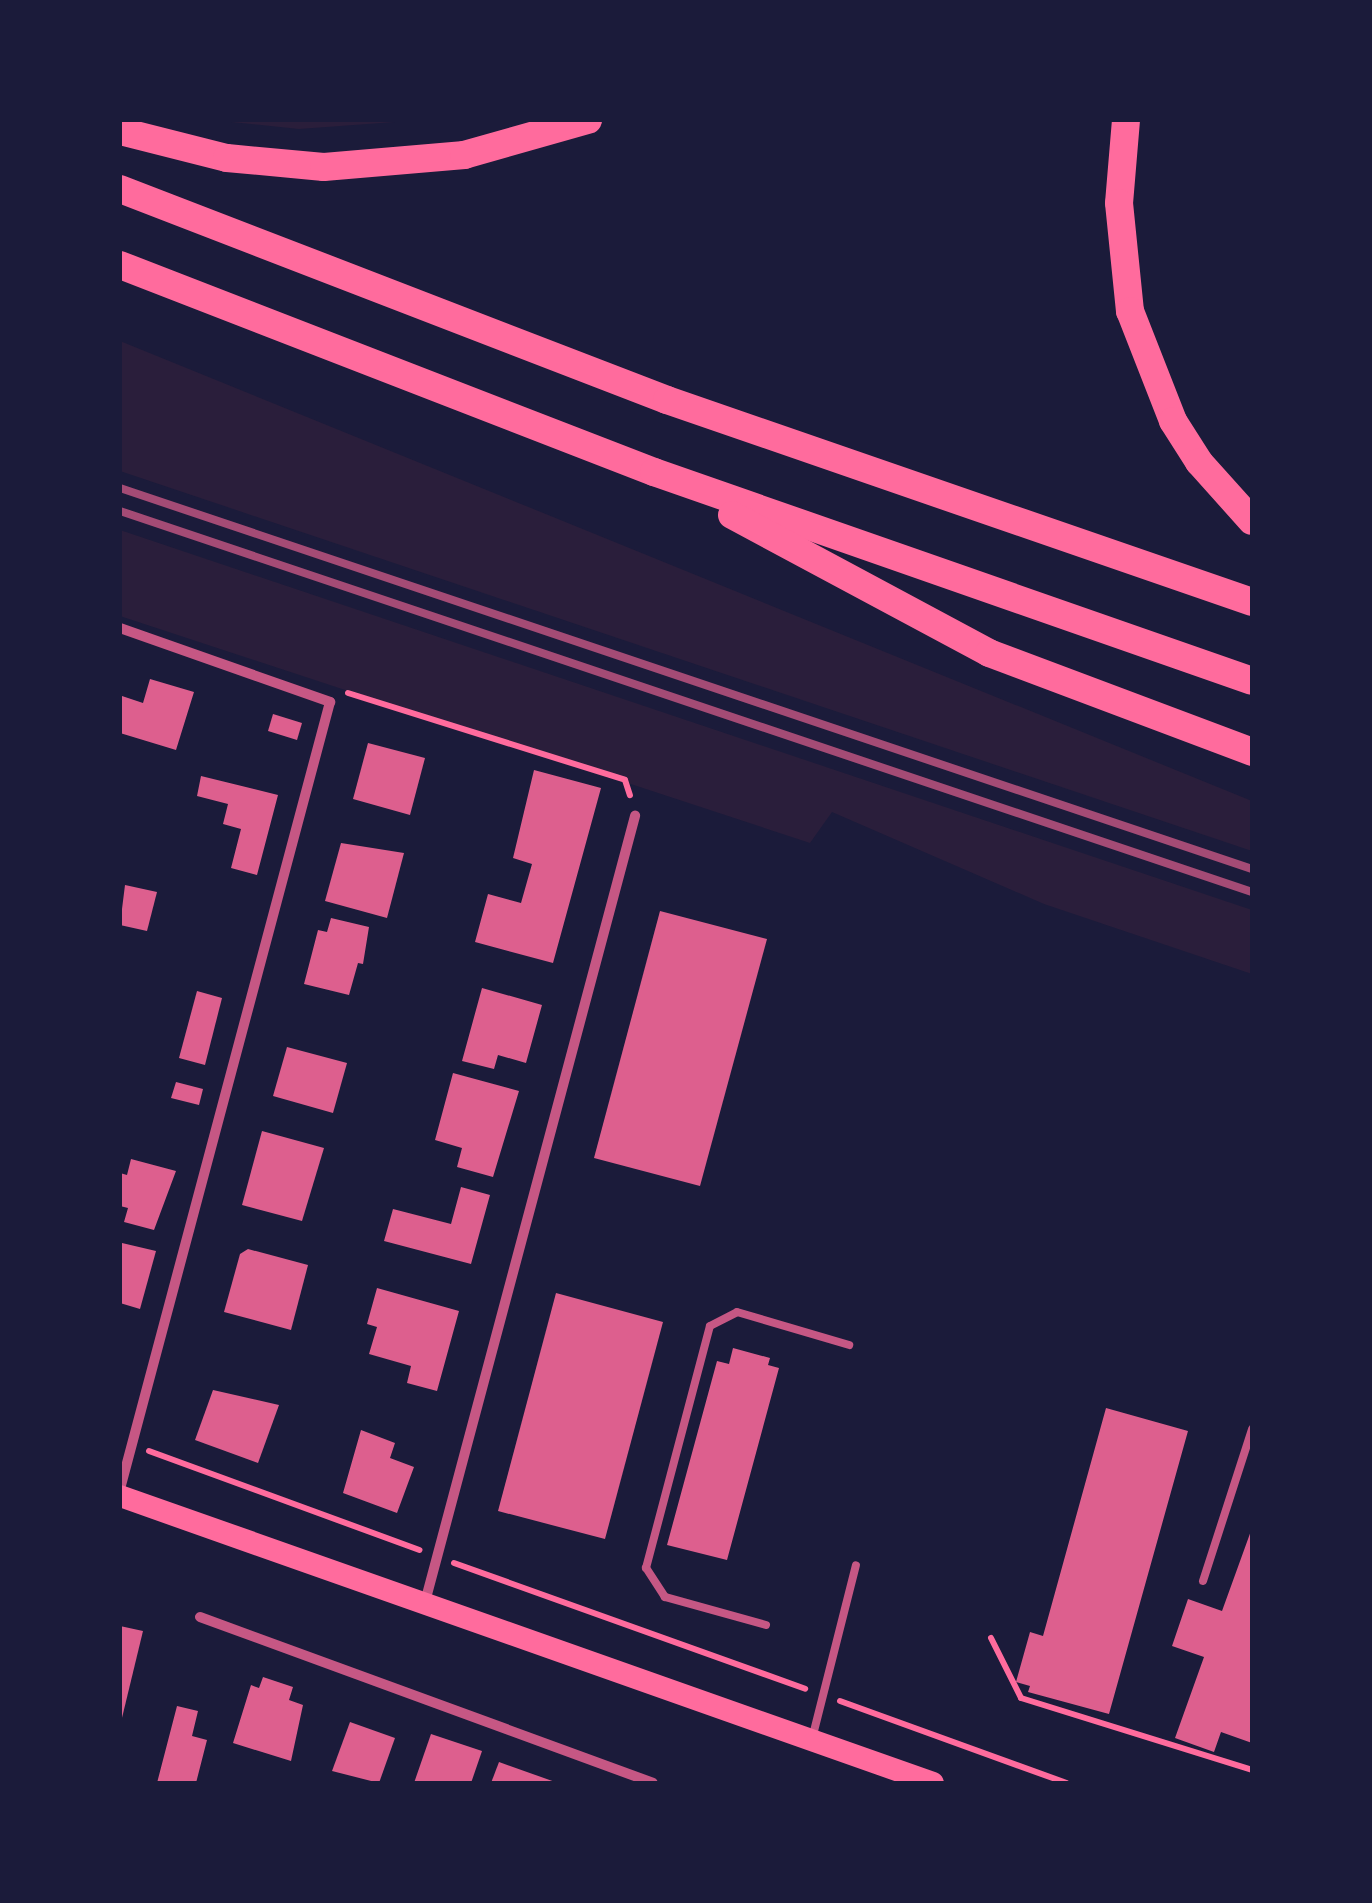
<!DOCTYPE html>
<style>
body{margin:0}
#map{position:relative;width:1372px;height:1903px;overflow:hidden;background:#1b1b3a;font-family:"Source Sans 3",sans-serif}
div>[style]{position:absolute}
.green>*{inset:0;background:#2a1e3b}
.building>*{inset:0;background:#dd5f8e}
.path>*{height:6px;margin:-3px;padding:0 3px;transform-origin:3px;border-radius:3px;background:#ff6b9d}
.service>*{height:8px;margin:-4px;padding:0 4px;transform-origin:4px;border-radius:4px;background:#c65784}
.minor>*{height:10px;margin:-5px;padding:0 5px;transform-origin:5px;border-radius:5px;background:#c65784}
.primary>*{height:22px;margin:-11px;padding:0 11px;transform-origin:11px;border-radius:11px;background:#ff6b9d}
.motorway>*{height:28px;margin:-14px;padding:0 14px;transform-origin:14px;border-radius:14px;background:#ff6b9d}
.rail>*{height:8px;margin:-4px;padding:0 4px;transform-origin:4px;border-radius:4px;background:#a44b75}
span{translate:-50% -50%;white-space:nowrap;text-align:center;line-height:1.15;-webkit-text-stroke:10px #1b1b3a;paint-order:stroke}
.frame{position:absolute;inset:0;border:122px solid #1b1b3a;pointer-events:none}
</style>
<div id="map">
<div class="green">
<div style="clip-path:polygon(212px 120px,422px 120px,299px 129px)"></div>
<div style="clip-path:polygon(120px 341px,1252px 801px,1252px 851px,120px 471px)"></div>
<div style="clip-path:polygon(120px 530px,1252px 910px,1252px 974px,1044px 904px,832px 812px,810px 843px,120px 616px)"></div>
</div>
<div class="building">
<div style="clip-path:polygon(150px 679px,194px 692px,176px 750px,120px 733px,122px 696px,143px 703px)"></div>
<div style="clip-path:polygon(273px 714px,302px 723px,297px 740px,268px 731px)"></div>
<div style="clip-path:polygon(368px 743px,425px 758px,410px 815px,353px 799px)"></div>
<div style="clip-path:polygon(534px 770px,601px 788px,553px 963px,475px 942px,488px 894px,521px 903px,532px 864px,513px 858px)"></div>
<div style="clip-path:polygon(201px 776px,278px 795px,257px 875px,231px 868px,241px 829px,223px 824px,228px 804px,197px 796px)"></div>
<div style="clip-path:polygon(341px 843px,404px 853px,387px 918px,325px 901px)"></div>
<div style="clip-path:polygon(125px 885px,157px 892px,147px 931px,120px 925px)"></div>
<div style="clip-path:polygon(660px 911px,767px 939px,700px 1186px,594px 1158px)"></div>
<div style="clip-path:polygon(331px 918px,369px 927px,363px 964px,358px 963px,349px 995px,304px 984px,318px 930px,327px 932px)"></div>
<div style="clip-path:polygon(482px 988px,542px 1005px,526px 1063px,498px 1055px,494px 1069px,462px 1061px)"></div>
<div style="clip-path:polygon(197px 991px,222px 998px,205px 1065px,179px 1058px)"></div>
<div style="clip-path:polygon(287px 1047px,347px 1063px,333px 1113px,273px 1096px)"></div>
<div style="clip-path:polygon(453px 1073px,519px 1091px,493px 1177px,457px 1167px,462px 1148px,435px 1140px)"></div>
<div style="clip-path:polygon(176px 1082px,203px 1089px,199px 1105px,171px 1098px)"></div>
<div style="clip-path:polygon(262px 1131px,324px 1148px,302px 1221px,242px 1205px)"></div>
<div style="clip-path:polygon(131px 1159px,176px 1171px,154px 1230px,124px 1222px,128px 1208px,120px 1206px,120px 1173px,127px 1175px)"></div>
<div style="clip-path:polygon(461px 1187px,490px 1195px,471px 1264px,384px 1241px,393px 1209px,451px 1224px)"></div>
<div style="clip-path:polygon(122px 1243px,156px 1251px,140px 1309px,120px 1303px)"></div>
<div style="clip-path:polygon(248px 1249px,308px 1265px,291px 1330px,224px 1312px,240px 1254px)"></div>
<div style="clip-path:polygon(377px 1288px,459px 1311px,437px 1391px,407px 1383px,411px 1366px,369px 1354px,377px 1327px,367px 1324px)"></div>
<div style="clip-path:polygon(556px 1293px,663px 1322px,605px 1539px,498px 1511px)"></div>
<div style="clip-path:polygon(733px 1348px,770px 1358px,768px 1365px,779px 1368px,727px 1560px,667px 1545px,717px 1361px,729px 1364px)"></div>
<div style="clip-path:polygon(213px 1390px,279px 1405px,258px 1463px,195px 1440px)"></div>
<div style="clip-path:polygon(1106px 1408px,1188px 1431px,1109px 1714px,1028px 1692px,1030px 1686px,1016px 1682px,1030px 1632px,1043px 1636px)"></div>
<div style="clip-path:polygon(361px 1430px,395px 1443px,390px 1458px,414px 1467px,397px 1513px,343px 1493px)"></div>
<div style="clip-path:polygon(1252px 1528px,1252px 1743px,1221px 1732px,1214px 1752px,1175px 1738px,1204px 1657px,1172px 1646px,1188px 1599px,1222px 1611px)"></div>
<div style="clip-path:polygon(120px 1626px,143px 1631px,121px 1722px,120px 1722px)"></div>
<div style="clip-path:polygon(263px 1677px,293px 1687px,289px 1700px,303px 1705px,291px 1761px,233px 1743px,251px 1685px,259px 1688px)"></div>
<div style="clip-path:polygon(177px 1706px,198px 1711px,192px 1736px,207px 1740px,196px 1783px,157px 1783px)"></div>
<div style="clip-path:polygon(350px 1722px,395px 1738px,379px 1783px,332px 1771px)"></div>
<div style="clip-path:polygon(431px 1734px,482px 1751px,471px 1783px,414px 1783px)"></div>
<div style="clip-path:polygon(499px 1762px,558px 1783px,491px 1783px)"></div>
</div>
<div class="path">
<div style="left:348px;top:693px;width:290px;rotate:17.4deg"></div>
<div style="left:625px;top:780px;width:16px;rotate:72deg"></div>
<div style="left:149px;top:1451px;width:288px;rotate:20.1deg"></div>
<div style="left:454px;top:1563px;width:373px;rotate:19.7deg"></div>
<div style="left:991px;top:1638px;width:67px;rotate:63.4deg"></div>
<div style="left:1021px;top:1698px;width:242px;rotate:17.3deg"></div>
<div style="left:840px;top:1701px;width:241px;rotate:19.9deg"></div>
</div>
<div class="service">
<div style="left:1203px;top:1581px;width:160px;rotate:-72.1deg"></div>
<div style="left:766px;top:1625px;width:105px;rotate:-164.5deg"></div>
<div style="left:665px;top:1597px;width:35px;rotate:-123deg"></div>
<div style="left:646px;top:1568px;width:250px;rotate:-75.2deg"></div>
<div style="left:710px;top:1326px;width:30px;rotate:-27deg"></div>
<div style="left:737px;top:1312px;width:117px;rotate:16.4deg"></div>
<div style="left:813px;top:1735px;width:175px;rotate:-75.8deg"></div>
</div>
<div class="minor">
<div style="left:120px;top:628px;width:223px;rotate:19.4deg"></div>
<div style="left:330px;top:702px;width:815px;rotate:104.94deg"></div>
<div style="left:425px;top:1602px;width:814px;rotate:-75.04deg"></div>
<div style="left:200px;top:1617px;width:482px;rotate:20.1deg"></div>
</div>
<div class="primary">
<div style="left:120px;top:1496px;width:862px;rotate:19.44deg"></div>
</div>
<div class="motorway">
<div style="left:1126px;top:120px;width:83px;rotate:94.8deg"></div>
<div style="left:1119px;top:203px;width:109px;rotate:84.2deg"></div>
<div style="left:1130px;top:311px;width:118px;rotate:68.6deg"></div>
<div style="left:1173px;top:421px;width:49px;rotate:57.6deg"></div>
<div style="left:1199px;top:462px;width:79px;rotate:48.1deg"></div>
<div style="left:120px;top:131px;width:110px;rotate:14.2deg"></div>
<div style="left:227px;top:158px;width:97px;rotate:5.3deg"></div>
<div style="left:324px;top:167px;width:141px;rotate:-4.9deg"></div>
<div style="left:464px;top:155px;width:129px;rotate:-15.8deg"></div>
<div style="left:120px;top:189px;width:586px;rotate:21.09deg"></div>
<div style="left:667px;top:400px;width:619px;rotate:19.05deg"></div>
<div style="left:120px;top:265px;width:573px;rotate:21.19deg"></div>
<div style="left:654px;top:472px;width:633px;rotate:19.26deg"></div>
<div style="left:732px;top:515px;width:292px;rotate:28.2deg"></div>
<div style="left:989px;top:653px;width:281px;rotate:20.6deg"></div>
</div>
<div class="rail">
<div style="left:120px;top:488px;width:1194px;rotate:18.6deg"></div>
<div style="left:120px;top:511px;width:1194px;rotate:18.6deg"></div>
</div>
<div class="frame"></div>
</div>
